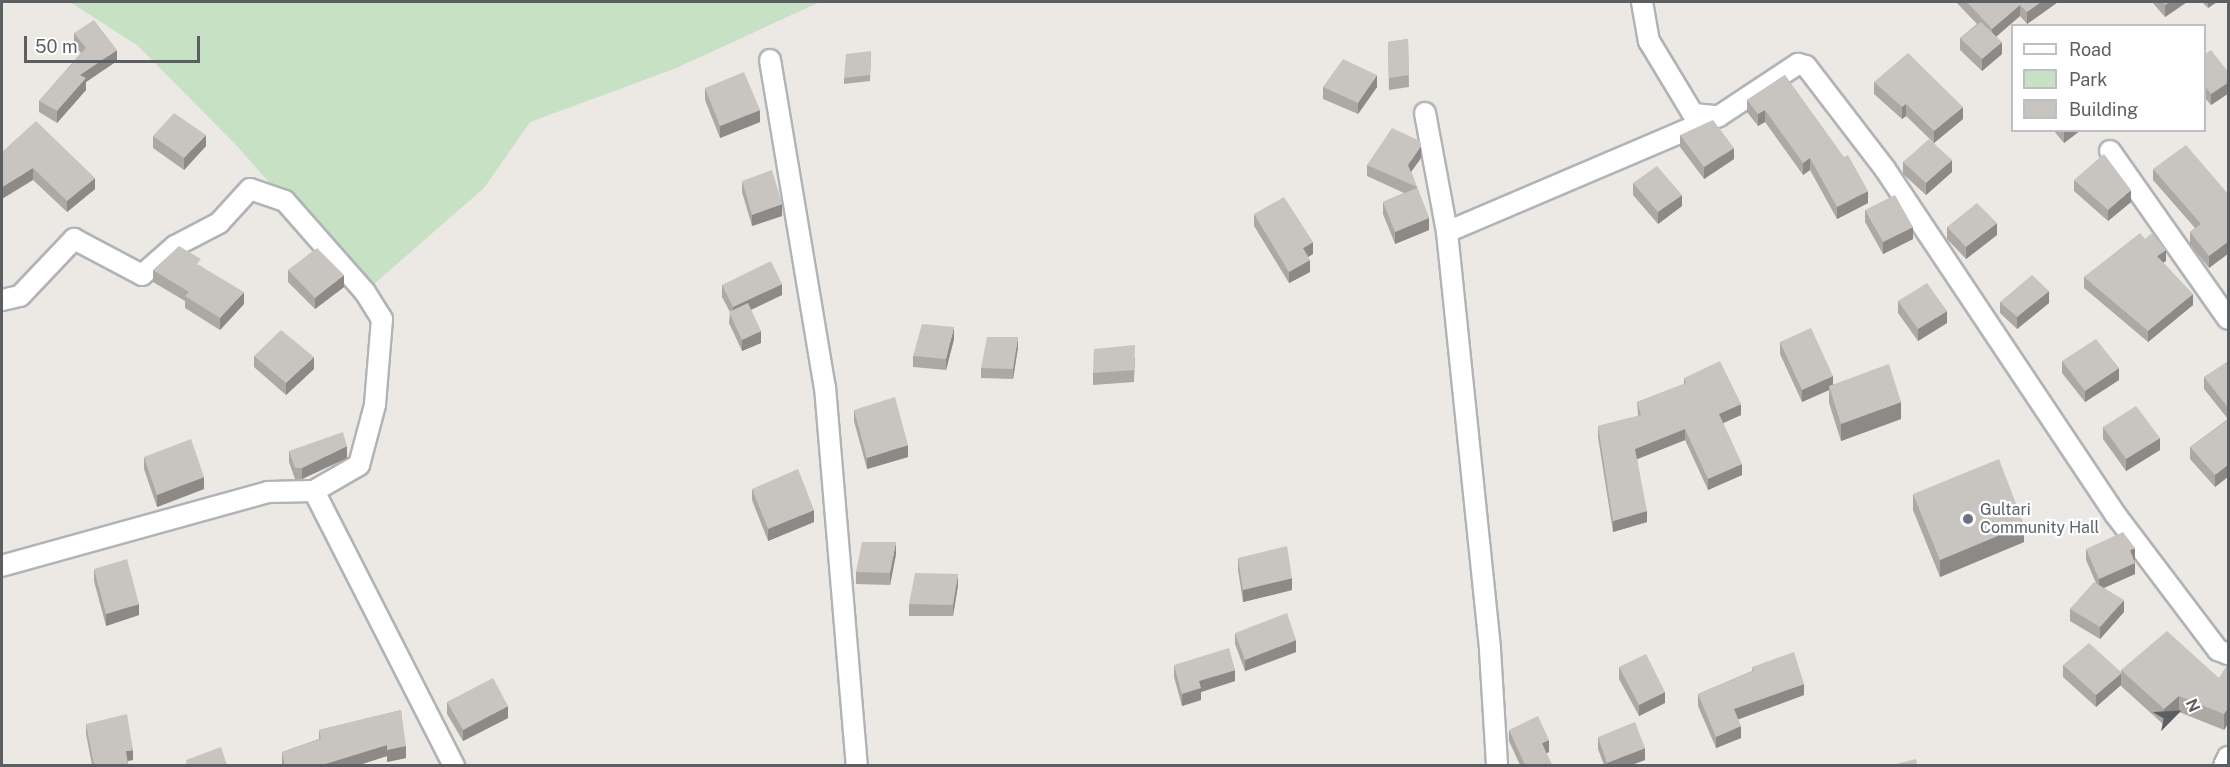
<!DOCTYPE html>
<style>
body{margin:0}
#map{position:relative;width:2230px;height:767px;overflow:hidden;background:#ece9e4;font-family:"Public Sans",sans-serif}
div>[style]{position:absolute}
.green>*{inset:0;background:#c6e1c3}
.roads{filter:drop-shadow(2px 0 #b1b4b7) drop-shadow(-2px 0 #b1b4b7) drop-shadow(0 2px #b1b4b7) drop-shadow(0 -2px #b1b4b7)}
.minor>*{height:20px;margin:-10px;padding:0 10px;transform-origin:10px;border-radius:10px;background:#fff}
.wall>*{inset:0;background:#aca9a5}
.shaded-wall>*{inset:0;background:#8c8986}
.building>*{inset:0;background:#c8c4c0}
.dots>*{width:16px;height:16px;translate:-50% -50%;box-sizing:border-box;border:3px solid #fff;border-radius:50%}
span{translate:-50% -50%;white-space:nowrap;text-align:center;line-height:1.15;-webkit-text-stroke:4.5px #fff;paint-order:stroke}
.worship-label{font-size:16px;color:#5b616d}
.left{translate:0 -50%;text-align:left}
.frame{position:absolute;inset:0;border:3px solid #5c5f62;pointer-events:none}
.legend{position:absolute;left:2011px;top:24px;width:195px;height:108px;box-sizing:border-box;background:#fff;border:2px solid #bebfc0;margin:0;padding:8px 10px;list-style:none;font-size:18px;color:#5c5f62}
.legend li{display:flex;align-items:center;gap:12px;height:30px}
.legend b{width:30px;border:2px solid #bebfc0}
.north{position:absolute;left:2146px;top:683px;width:60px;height:60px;-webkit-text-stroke:4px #fff;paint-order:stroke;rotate:66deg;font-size:16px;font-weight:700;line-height:24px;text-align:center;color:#5c5f62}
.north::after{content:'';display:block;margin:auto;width:21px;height:27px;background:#5c5f62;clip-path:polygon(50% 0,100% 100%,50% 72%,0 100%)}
.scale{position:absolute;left:24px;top:36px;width:176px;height:27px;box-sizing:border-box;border:3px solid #5c5f62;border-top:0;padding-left:8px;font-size:18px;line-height:21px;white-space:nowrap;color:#5c5f62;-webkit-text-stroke:4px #fff;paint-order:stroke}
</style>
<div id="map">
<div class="green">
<div style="clip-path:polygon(70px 2px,820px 2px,674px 69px,530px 122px,484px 188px,365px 292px,238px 147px,138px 46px)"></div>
</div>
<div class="roads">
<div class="minor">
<div style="left:1642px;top:2px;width:40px;rotate:80deg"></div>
<div style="left:1649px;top:41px;width:85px;rotate:58.9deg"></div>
<div style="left:1693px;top:114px;width:24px;rotate:5deg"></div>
<div style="left:770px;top:60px;width:332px;rotate:80.5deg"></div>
<div style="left:825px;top:387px;width:380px;rotate:85.2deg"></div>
<div style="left:1425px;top:113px;width:121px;rotate:79.5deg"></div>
<div style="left:1447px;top:232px;width:420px;rotate:84.1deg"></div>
<div style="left:1490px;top:650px;width:116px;rotate:86.5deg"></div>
<div style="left:2110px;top:151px;width:205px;rotate:54.9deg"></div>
<div style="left:1447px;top:232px;width:296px;rotate:-23.1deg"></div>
<div style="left:1719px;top:116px;width:95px;rotate:-33.4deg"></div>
<div style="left:1798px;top:64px;width:8px;rotate:14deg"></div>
<div style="left:1806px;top:66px;width:130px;rotate:52.5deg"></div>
<div style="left:1885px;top:169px;width:415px;rotate:56.3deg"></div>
<div style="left:2115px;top:514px;width:171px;rotate:52.9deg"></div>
<div style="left:2218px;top:650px;width:11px;rotate:22deg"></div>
<div style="left:2px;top:300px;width:18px;rotate:-13deg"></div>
<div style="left:20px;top:296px;width:79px;rotate:-46.5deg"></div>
<div style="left:74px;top:239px;width:77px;rotate:27.9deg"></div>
<div style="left:142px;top:275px;width:44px;rotate:-41.3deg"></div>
<div style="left:175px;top:246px;width:50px;rotate:-27.6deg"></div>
<div style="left:219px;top:223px;width:46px;rotate:-47.6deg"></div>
<div style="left:250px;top:189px;width:37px;rotate:19deg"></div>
<div style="left:285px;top:201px;width:121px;rotate:48.7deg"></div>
<div style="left:365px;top:292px;width:32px;rotate:58deg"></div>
<div style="left:382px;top:319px;width:86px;rotate:94.7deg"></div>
<div style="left:375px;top:405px;width:62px;rotate:104.9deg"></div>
<div style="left:359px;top:465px;width:52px;rotate:150deg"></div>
<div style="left:314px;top:491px;width:46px;rotate:178.8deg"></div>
<div style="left:268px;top:492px;width:276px;rotate:164.5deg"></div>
<div style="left:314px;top:491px;width:309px;rotate:63deg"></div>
<div style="left:2224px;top:766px;width:10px;rotate:-66deg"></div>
</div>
</div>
<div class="wall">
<div style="clip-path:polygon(1956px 2px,2058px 2px,2027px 24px,2020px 16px,1996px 37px,2002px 54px,1982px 71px,1960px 50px,1960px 38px,1977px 24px)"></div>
<div style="clip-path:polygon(2152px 2px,2187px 2px,2165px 17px)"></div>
<div style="clip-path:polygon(2202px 2px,2217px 2px,2208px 8px)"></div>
<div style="clip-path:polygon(74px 33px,117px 61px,86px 82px,86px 90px,57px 123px,39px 112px,39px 101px,81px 53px,74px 45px)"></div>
<div style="clip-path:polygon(1408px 39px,1409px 87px,1389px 90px,1388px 42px)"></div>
<div style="clip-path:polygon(871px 51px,870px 81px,844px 84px,844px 78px)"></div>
<div style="clip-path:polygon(2205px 54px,2229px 73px,2229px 93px,2211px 105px,2205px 98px)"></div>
<div style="clip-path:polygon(1785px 75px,1868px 203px,1837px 219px,1810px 170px,1803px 175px,1765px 122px,1758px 126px,1747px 112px,1747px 100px)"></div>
<div style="clip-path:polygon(1874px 82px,1963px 119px,1934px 143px,1952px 172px,1926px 195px,1903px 174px,1903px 162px,1933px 142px,1906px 116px,1902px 119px,1874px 94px)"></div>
<div style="clip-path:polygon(1323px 87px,1377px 87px,1358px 114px,1323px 99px)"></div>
<div style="clip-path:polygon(705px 88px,760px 122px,720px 138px,705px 100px)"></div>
<div style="clip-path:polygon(2053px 130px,2081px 130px,2064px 143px)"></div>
<div style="clip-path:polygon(1680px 135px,1734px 159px,1704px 179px,1680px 147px)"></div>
<div style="clip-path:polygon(153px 136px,206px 146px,184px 170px,153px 148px)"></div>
<div style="clip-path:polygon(2px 152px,95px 189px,67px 212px,33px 180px)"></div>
<div style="clip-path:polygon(1421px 158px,1411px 172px,1429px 218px,1429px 230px,1395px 244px,1383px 214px,1383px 202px,1404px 193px,1367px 176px,1367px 165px)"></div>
<div style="clip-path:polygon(2153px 169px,2229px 195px,2229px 253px,2209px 268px,2190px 244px,2190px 232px,2195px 228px,2153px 180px)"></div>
<div style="clip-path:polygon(2074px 180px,2131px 202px,2108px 221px,2074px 191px)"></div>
<div style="clip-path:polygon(742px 181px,782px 216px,752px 226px,742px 192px)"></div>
<div style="clip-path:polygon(1633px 183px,1682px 206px,1658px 224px,1633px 195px)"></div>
<div style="clip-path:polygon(1865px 210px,1913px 239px,1883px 254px,1865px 222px)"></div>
<div style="clip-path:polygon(1254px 214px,1313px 254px,1308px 257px,1310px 272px,1289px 283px,1254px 226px)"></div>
<div style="clip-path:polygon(1947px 227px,1997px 235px,1966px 259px,1947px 239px)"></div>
<div style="clip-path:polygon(2166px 261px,2163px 262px,2193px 305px,2148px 342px,2084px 288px,2084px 277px)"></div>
<div style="clip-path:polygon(201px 266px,244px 304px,220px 330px,185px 308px,185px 301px,153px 282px,153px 270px)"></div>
<div style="clip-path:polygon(288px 270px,344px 287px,315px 309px,288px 282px)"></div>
<div style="clip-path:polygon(722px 285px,782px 295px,751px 310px,761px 343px,742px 351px,729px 323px,730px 312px,722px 297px)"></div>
<div style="clip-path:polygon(1898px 301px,1947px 323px,1918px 341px,1898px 313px)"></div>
<div style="clip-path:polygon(2000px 302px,2049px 303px,2017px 329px,2000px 313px)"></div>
<div style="clip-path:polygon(954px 339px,946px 370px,913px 367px,913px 356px)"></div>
<div style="clip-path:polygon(1780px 342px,1833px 384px,1901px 419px,1841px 441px,1829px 403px,1829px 390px,1802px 402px,1780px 354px)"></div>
<div style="clip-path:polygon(1018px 347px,1013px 379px,981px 378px,981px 368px)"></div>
<div style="clip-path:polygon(254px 356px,314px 369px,286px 395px,254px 367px)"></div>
<div style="clip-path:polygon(1135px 357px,1134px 382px,1093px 385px,1093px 373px)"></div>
<div style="clip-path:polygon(2062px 361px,2119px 380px,2085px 402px,2062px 373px)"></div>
<div style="clip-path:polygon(2229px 361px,2229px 476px,2215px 487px,2190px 459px,2190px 447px,2228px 419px,2204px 389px,2204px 377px)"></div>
<div style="clip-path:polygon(1684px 378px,1741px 415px,1723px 423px,1742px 475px,1708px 490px,1685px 440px,1637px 459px,1647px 522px,1613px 532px,1598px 437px,1598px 426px,1638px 416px,1637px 402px,1684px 384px)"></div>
<div style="clip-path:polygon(854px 410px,908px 457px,867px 469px,854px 421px)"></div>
<div style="clip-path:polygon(2103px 427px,2160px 450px,2126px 471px,2103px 439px)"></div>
<div style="clip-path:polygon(289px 451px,347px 458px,302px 479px,295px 479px,289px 462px)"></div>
<div style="clip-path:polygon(144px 457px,204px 489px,157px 507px,144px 469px)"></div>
<div style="clip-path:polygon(752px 489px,814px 522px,768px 541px,752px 500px)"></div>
<div style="clip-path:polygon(1913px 494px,2024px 542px,1940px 577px,1913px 510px)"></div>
<div style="clip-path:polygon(2086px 549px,2135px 560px,2135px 574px,2104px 588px,2124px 612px,2100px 639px,2070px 621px,2070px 609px,2096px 583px,2086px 560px)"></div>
<div style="clip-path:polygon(896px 554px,890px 585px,856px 584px,856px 572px)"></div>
<div style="clip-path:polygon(1238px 558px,1292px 590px,1243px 602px,1238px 570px)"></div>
<div style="clip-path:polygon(94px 569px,139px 615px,106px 626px,94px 581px)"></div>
<div style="clip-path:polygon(958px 585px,953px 616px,909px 616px,909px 604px)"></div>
<div style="clip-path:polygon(1235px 633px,1296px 652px,1245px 671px,1235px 644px)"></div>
<div style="clip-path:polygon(1174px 665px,1235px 681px,1201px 692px,1201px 700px,1182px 706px,1174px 677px)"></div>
<div style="clip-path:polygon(2063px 665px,2121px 672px,2121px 670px,2219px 678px,2229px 666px,2229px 722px,2224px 730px,2179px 712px,2164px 725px,2121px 686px,2121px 685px,2096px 707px,2063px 677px)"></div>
<div style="clip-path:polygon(1619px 667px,1665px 703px,1639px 716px,1619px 679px)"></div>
<div style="clip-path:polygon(1752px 667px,1804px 695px,1738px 719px,1741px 738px,1716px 748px,1698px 706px,1698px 694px,1752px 671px)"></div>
<div style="clip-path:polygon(447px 702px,508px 718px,463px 741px,447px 714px)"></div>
<div style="clip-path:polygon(401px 710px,406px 758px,387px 762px,387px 756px,359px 765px,282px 765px,282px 752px,319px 739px,319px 730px)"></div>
<div style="clip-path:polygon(86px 724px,133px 760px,128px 761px,128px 765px,92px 765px,86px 734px)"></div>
<div style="clip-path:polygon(1509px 730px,1549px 752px,1546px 753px,1552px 765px,1520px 765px,1509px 741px)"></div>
<div style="clip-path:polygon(1598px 737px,1645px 760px,1631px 765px,1604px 765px,1598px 749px)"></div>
</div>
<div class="shaded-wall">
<div style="clip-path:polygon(2041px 2px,2058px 2px,2027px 24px,2027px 12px)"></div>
<div style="clip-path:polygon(2170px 2px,2187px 2px,2165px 17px,2165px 5px)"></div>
<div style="clip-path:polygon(2208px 2px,2217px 2px,2208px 8px)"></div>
<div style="clip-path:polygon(2020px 5px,2020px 16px,1992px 40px,1992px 29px)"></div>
<div style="clip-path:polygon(2002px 42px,2002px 54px,1982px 71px,1982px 59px)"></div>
<div style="clip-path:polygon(117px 50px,117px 61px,86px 82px,86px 90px,57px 123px,57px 111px,80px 75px)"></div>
<div style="clip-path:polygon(1377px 75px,1377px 87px,1358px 114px,1358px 103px)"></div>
<div style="clip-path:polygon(2229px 82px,2229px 93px,2211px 105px,2211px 94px)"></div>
<div style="clip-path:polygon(1906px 104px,1906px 116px,1902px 119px,1902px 107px)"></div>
<div style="clip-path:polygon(1963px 107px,1963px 119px,1934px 143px,1934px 131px)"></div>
<div style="clip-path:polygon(760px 110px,760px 122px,720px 138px,720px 126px)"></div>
<div style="clip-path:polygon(1765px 110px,1765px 122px,1758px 126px,1758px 114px)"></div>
<div style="clip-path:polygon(2064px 130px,2081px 130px,2064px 143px)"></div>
<div style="clip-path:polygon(206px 135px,206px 146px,184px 170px,184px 158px)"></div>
<div style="clip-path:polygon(1421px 146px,1421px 158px,1408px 176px,1408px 165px)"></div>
<div style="clip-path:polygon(1734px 148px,1734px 159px,1704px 179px,1704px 167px)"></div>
<div style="clip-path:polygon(1810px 158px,1810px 170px,1803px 175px,1803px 163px)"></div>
<div style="clip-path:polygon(1952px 160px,1952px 172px,1926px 195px,1926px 183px)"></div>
<div style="clip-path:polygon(33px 168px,33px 180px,2px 199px,2px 187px)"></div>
<div style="clip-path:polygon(95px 178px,95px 189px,67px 212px,67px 201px)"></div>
<div style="clip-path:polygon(2131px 190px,2131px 202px,2108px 221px,2108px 210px)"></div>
<div style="clip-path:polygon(1868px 191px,1868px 203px,1837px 219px,1837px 207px)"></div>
<div style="clip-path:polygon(1682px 195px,1682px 206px,1658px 224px,1658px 212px)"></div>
<div style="clip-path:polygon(782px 204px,782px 216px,752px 226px,752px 215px)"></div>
<div style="clip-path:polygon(1429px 218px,1429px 230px,1395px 244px,1395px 232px)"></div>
<div style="clip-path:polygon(1997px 223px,1997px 235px,1966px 259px,1966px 247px)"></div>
<div style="clip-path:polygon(1913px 227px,1913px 239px,1883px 254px,1883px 242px)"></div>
<div style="clip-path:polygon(2229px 241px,2229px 253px,2209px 268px,2209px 256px)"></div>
<div style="clip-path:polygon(1313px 242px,1313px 254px,1303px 260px,1303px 248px)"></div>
<div style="clip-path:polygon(2166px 250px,2166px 261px,2157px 267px,2157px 256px)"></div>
<div style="clip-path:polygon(1310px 260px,1310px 272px,1289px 283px,1289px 272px)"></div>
<div style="clip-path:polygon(344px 275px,344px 287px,315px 309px,315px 298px)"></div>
<div style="clip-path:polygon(782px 284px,782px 295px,733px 318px,733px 307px)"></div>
<div style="clip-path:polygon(2049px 291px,2049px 303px,2017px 329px,2017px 317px)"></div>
<div style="clip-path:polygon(244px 292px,244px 304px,220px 330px,220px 318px)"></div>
<div style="clip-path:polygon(2193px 294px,2193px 305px,2148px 342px,2148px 331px)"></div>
<div style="clip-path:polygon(1947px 311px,1947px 323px,1918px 341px,1918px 329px)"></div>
<div style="clip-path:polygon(954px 327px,954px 339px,946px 370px,946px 359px)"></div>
<div style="clip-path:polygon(761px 331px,761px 343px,742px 351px,742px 340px)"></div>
<div style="clip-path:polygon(1018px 337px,1018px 347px,1013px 379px,1013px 369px)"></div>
<div style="clip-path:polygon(314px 357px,314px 369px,286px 395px,286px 383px)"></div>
<div style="clip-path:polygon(2119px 368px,2119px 380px,2085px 402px,2085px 391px)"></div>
<div style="clip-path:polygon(1833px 376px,1833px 388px,1829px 386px,1829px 390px,1802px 402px,1802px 390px)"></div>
<div style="clip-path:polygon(1901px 402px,1901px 419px,1841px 441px,1841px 424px)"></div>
<div style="clip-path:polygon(1741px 404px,1741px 415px,1719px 425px,1719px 414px)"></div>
<div style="clip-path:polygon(1685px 429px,1685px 440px,1635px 460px,1635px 449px)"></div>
<div style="clip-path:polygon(2160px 438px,2160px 450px,2126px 471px,2126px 459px)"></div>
<div style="clip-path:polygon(908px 445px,908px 457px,867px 469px,867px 458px)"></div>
<div style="clip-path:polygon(347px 446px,347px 458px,302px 479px,302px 468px)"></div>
<div style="clip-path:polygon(1742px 464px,1742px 475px,1708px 490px,1708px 479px)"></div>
<div style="clip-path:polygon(2229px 464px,2229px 476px,2215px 487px,2215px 475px)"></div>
<div style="clip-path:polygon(204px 477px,204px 489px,157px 507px,157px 495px)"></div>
<div style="clip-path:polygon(814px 510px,814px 522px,768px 541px,768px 529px)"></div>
<div style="clip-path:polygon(1647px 511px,1647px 522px,1613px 532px,1613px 521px)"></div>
<div style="clip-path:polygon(2024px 525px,2024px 542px,1940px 577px,1940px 560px)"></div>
<div style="clip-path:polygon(896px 542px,896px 554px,890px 585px,890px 573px)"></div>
<div style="clip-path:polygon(2135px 548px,2135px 560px,2130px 562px,2130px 550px)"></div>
<div style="clip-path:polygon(2135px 563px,2135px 574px,2099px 590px,2099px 579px)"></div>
<div style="clip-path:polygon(958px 574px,958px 585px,953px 616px,953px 605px)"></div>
<div style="clip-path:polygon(1292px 578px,1292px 590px,1243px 602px,1243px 590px)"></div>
<div style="clip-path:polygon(2124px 600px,2124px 612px,2100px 639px,2100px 627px)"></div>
<div style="clip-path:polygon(139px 604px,139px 615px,106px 626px,106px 614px)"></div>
<div style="clip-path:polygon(1296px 640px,1296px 652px,1245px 671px,1245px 660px)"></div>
<div style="clip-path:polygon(1235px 670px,1235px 681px,1201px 692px,1201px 700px,1182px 706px,1182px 694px,1199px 681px)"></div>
<div style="clip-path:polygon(2121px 673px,2121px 685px,2096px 707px,2096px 695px)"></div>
<div style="clip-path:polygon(1804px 684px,1804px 695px,1734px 721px,1734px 709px)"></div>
<div style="clip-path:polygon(1665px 692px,1665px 703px,1639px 716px,1639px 705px)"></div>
<div style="clip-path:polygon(2179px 696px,2179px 712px,2164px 725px,2164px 709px)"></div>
<div style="clip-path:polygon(508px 706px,508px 718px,463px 741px,463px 730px)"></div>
<div style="clip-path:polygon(2229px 707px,2229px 722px,2224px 730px,2224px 714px)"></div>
<div style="clip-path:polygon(1741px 726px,1741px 738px,1716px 748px,1716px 737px)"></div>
<div style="clip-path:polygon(1549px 740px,1549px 752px,1542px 755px,1542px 743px)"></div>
<div style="clip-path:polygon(387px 745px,387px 756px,359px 765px,322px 765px)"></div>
<div style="clip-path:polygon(406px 746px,406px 758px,387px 762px,387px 750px)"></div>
<div style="clip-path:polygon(1645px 748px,1645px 760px,1631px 765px,1607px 765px,1607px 763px)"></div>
<div style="clip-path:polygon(133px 750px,133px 760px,126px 761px,126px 751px)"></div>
</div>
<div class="building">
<div style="clip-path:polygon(1967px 2px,2041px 2px,2027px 12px,2020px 5px,1992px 29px)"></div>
<div style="clip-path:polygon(2163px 2px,2170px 2px,2165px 5px)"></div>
<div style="clip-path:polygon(94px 20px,117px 50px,80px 75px,86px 78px,57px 111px,39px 101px,86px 48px,74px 33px)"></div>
<div style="clip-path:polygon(1981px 22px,2002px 42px,1982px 59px,1960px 38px)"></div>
<div style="clip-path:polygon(1408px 39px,1409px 75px,1389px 78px,1388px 42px)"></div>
<div style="clip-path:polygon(2211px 50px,2229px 73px,2229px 82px,2211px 94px,2205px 86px,2205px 54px)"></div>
<div style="clip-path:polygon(871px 51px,870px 75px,844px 78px,846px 54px)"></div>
<div style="clip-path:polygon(1908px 53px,1963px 107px,1934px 131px,1906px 104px,1902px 107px,1874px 82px)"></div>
<div style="clip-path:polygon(1343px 59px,1377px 75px,1358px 103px,1323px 87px)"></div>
<div style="clip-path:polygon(744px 72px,760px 110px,720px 126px,705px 88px)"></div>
<div style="clip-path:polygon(1785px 75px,1844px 157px,1848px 155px,1868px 191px,1837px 207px,1810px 158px,1803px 163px,1765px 110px,1758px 114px,1747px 100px)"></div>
<div style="clip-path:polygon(174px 113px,206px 135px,184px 158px,153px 136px)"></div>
<div style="clip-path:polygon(1713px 120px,1734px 148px,1704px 167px,1680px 135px)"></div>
<div style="clip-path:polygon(36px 121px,95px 178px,67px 201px,33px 168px,2px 187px,2px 152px)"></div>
<div style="clip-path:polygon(1392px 128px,1420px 141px,1421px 146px,1408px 165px,1417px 187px,1367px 165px)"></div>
<div style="clip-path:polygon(1929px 139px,1952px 160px,1926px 183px,1903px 162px)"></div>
<div style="clip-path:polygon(2186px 145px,2229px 195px,2229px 241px,2209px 256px,2190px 232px,2201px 224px,2153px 169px)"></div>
<div style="clip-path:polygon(2104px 154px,2131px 190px,2108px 210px,2074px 180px)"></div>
<div style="clip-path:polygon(1657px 166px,1682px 195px,1658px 212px,1633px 183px)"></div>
<div style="clip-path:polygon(772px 170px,782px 204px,752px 215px,742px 181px)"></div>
<div style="clip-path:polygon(1417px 188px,1429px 218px,1395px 232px,1383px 202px)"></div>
<div style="clip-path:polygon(1895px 195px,1913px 227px,1883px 242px,1865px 210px)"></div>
<div style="clip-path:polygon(1284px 197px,1313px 242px,1303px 248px,1310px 260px,1289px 272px,1254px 214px)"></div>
<div style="clip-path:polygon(1977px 203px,1997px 223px,1966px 247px,1947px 227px)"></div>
<div style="clip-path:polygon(2140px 233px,2145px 239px,2152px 233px,2166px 250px,2157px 256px,2193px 294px,2148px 331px,2084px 277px)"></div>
<div style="clip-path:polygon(179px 246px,201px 259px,197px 264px,244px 292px,220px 318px,185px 296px,189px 292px,153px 270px)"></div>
<div style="clip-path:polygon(317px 248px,344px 275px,315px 298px,288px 270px)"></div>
<div style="clip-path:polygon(771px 261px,782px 284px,733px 307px,722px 285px)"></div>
<div style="clip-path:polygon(2032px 275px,2049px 291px,2017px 317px,2000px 302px)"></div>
<div style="clip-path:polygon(1927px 283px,1947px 311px,1918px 329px,1898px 301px)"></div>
<div style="clip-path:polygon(748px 303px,761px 331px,742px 340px,729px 312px)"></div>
<div style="clip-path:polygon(922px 324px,954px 327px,946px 359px,913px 356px)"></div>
<div style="clip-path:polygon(1811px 328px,1833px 376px,1802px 390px,1780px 342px)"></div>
<div style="clip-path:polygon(281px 330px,314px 357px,286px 383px,254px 356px)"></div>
<div style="clip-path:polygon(987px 337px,1018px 337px,1013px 369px,981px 368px)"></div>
<div style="clip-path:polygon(2096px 339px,2119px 368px,2085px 391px,2062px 361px)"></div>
<div style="clip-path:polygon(1135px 345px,1134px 370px,1093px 373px,1094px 349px)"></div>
<div style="clip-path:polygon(1720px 361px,1741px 404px,1719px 414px,1742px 464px,1708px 479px,1685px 429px,1635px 449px,1647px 511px,1613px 521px,1598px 426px,1641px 415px,1637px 402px,1686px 383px,1684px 378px)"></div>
<div style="clip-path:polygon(2229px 361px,2229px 409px,2204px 377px)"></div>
<div style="clip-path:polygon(1889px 364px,1901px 402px,1841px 424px,1829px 386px)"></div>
<div style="clip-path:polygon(895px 397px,908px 445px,867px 458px,854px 410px)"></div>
<div style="clip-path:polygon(2136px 406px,2160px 438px,2126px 459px,2103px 427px)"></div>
<div style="clip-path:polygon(2229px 419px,2229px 464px,2215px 475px,2190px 447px)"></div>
<div style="clip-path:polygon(343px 432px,347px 446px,302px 468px,295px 468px,289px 451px)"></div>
<div style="clip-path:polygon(191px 439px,204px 477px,157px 495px,144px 457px)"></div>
<div style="clip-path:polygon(1999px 459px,2024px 525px,1940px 560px,1913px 494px)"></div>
<div style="clip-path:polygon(798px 469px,814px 510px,768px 529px,752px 489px)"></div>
<div style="clip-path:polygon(2123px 532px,2135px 548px,2130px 550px,2135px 563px,2099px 579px,2086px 549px)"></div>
<div style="clip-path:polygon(862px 542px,896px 542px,890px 573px,856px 572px)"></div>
<div style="clip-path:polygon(1287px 546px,1292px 578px,1243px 590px,1238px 558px)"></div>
<div style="clip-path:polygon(127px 559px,139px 604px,106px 614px,94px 569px)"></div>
<div style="clip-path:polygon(915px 573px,958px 574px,953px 605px,909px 604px)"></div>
<div style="clip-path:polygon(2094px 582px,2124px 600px,2100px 627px,2070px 609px)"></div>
<div style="clip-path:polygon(1287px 613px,1296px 640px,1245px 660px,1235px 633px)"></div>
<div style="clip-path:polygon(2167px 631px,2219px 678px,2227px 665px,2229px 666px,2229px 707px,2224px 714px,2179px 696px,2164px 709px,2121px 670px)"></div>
<div style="clip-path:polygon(2089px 643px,2122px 673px,2096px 695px,2063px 665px)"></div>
<div style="clip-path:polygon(1229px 648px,1235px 670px,1199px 681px,1201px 688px,1182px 694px,1174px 665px)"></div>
<div style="clip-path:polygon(1794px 652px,1804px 684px,1734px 709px,1741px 726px,1716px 737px,1698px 694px,1753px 671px,1752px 667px)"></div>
<div style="clip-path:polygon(1646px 654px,1665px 692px,1639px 705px,1619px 667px)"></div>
<div style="clip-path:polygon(493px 678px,508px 706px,463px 730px,447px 702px)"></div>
<div style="clip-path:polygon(401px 710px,406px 746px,387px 750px,387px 745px,322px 765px,285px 765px,282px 752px,321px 739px,319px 730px)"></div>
<div style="clip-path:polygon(127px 714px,133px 750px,126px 751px,128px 765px,94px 765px,86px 724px)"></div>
<div style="clip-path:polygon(1538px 716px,1549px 740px,1542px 743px,1552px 765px,1525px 765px,1509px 730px)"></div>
<div style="clip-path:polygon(1635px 722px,1645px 748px,1607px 763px,1598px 737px)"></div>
<div style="clip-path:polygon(221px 747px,227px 765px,187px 765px,186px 760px)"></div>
<div style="clip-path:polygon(1916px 759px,1917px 765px,1892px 765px)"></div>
</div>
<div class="dots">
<div style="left:1968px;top:519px;background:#6b7280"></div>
</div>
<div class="worship-label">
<span class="left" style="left:1980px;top:519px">Gultari<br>Community Hall</span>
</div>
<div class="frame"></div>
<ul class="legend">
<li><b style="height:8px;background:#fff"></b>Road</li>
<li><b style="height:16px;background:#c6e1c3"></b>Park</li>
<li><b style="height:16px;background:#c8c4c0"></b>Building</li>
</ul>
<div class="north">N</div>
<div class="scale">50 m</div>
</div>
